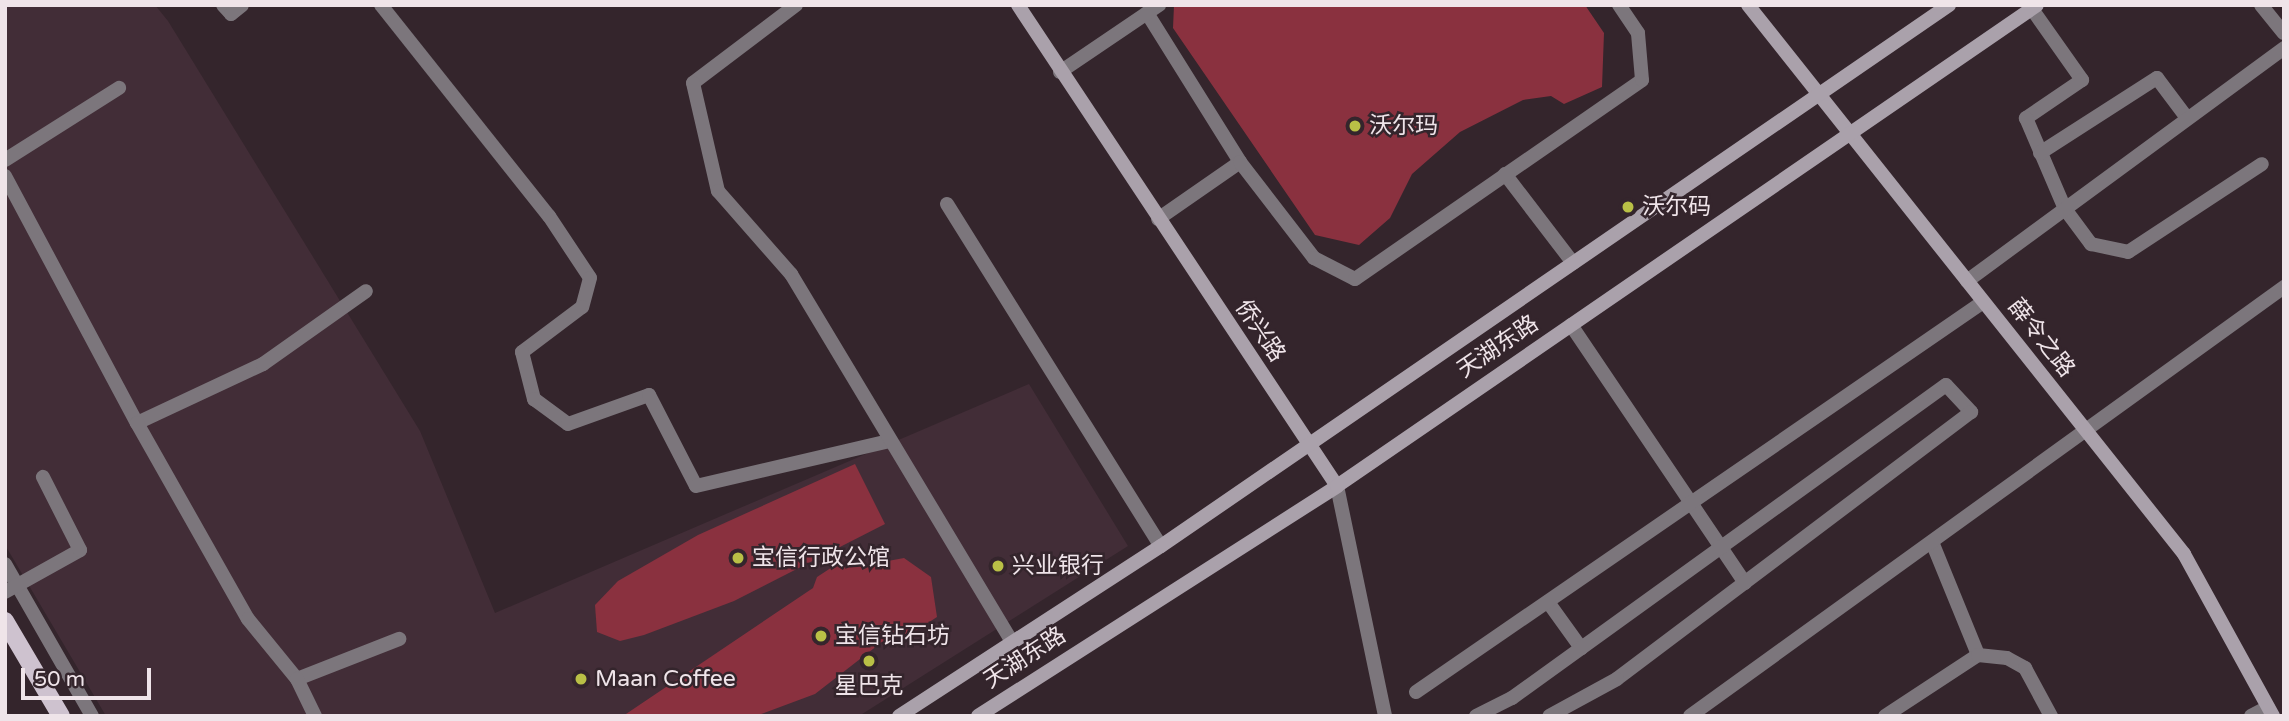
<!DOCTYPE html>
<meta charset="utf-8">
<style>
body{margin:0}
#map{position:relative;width:2289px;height:721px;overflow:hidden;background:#34252c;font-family:"Varela Round","Noto Sans SC",sans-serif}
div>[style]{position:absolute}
.built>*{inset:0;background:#422d37}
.building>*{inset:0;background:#8a313f}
.street>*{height:14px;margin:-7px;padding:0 7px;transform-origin:7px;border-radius:7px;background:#7c767c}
.secondary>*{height:14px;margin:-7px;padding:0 7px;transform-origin:7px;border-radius:7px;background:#aaa1ab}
.primary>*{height:18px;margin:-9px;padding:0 9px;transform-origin:9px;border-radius:9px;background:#cec2cf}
.dots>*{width:19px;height:19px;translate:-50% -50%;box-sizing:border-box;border:4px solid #34252c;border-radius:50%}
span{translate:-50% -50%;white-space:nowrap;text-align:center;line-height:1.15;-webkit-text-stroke:5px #34252c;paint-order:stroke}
.poi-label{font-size:23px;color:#efe4e9}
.left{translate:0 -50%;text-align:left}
.street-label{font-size:23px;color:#efe4e9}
.frame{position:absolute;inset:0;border:7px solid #efe4e9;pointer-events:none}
.scale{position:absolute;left:21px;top:668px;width:130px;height:32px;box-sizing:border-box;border:4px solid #efe4e9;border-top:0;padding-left:9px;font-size:21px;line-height:24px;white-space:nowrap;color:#efe4e9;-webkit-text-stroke:5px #34252c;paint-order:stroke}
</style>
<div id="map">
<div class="built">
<div style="clip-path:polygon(5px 5px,155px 5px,168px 21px,420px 431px,495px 613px,1029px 384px,1128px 546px,859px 716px,106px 716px,5px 545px)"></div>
</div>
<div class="building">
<div style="clip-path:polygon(1174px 5px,1585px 5px,1604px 33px,1602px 87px,1564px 104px,1551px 96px,1523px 100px,1460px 132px,1412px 174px,1390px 218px,1359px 245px,1315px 235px,1173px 28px)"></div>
<div style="clip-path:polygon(855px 464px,885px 524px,734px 601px,644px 635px,620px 641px,597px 632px,595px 605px,618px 581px,698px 535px)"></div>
<div style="clip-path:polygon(904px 558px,931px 577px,937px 617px,917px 630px,882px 642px,815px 694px,756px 716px,623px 716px,813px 588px,817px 577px,840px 562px,861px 566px)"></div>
</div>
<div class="street">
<div style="left:223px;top:5px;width:12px;rotate:48deg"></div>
<div style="left:231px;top:14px;width:14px;rotate:-39deg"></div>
<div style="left:381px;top:5px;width:270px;rotate:51.5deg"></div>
<div style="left:549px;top:216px;width:74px;rotate:56.5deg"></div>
<div style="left:590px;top:278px;width:30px;rotate:105deg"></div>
<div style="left:582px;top:307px;width:75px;rotate:143.1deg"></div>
<div style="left:522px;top:352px;width:49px;rotate:75.7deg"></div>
<div style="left:534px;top:399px;width:42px;rotate:36.3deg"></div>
<div style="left:568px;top:424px;width:86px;rotate:-19.7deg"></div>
<div style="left:649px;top:395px;width:102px;rotate:62.7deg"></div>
<div style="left:696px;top:486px;width:198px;rotate:-13.1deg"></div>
<div style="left:796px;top:5px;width:129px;rotate:142.9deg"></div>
<div style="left:693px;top:83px;width:111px;rotate:77deg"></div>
<div style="left:718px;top:191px;width:111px;rotate:48.7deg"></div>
<div style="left:791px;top:274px;width:427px;rotate:59deg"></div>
<div style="left:2261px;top:5px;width:36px;rotate:51deg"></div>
<div style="left:2032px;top:9px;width:87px;rotate:54.8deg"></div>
<div style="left:2082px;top:80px;width:68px;rotate:145.8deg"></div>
<div style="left:2026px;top:118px;width:99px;rotate:66.8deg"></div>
<div style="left:2065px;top:209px;width:44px;rotate:53.4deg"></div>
<div style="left:2091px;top:244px;width:38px;rotate:12deg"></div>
<div style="left:2128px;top:252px;width:160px;rotate:-33.3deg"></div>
<div style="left:1147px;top:13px;width:176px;rotate:58deg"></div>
<div style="left:1060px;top:72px;width:120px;rotate:-34.1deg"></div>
<div style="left:2040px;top:153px;width:139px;rotate:-32.7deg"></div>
<div style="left:2157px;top:78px;width:50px;rotate:53.1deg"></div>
<div style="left:5px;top:160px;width:135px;rotate:-32.3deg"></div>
<div style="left:1505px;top:174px;width:112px;rotate:52.6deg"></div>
<div style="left:5px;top:176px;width:280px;rotate:61.9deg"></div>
<div style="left:137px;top:423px;width:139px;rotate:-25.1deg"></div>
<div style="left:263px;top:364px;width:126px;rotate:-35.3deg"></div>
<div style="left:947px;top:204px;width:403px;rotate:58deg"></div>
<div style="left:1158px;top:219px;width:100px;rotate:-34.8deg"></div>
<div style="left:1240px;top:162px;width:121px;rotate:52.4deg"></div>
<div style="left:1314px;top:258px;width:46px;rotate:27.1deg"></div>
<div style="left:1355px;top:279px;width:349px;rotate:-34.7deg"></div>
<div style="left:1642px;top:80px;width:47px;rotate:-94.9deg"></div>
<div style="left:1638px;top:33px;width:34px;rotate:-124deg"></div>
<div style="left:1967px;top:281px;width:393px;rotate:-36.3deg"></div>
<div style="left:1571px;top:325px;width:311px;rotate:56deg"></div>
<div style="left:137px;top:423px;width:225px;rotate:60.5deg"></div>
<div style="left:248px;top:619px;width:77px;rotate:50.8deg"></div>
<div style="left:297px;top:679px;width:110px;rotate:-21.4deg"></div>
<div style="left:1337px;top:486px;width:235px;rotate:78.2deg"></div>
<div style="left:1932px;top:542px;width:122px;rotate:67.8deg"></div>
<div style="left:5px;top:564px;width:175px;rotate:60.2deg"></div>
<div style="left:5px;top:592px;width:86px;rotate:-29.2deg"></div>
<div style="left:80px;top:550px;width:82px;rotate:-116.9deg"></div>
<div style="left:1548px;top:602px;width:57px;rotate:54.3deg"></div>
<div style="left:297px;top:679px;width:41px;rotate:64.1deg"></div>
<div style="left:1416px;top:692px;width:688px;rotate:-34.52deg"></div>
<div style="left:1476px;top:716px;width:40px;rotate:-26.6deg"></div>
<div style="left:1512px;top:698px;width:535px;rotate:-35.8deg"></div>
<div style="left:1946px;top:385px;width:37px;rotate:47deg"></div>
<div style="left:1971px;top:412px;width:443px;rotate:143deg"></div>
<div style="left:1617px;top:679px;width:77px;rotate:151.4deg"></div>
<div style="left:1690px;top:716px;width:733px;rotate:-35.84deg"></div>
<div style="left:1885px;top:716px;width:111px;rotate:-33.3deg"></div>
<div style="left:1978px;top:655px;width:29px;rotate:6deg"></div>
<div style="left:2007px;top:658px;width:21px;rotate:29deg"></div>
<div style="left:2025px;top:668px;width:55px;rotate:61.6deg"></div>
<div style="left:2251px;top:716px;width:19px;rotate:-28deg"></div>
</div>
<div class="secondary">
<div style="left:1018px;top:5px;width:577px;rotate:56.45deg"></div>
<div style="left:1748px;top:5px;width:701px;rotate:51.54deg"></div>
<div style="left:2184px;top:554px;width:185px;rotate:61.2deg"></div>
<div style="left:899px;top:716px;width:312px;rotate:-33deg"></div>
<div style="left:1161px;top:546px;width:956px;rotate:-34.47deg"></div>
<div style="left:978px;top:716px;width:426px;rotate:-32.6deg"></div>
<div style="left:1337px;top:486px;width:849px;rotate:-34.49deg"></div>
</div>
<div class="primary">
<div style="left:5px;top:621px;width:110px;rotate:59.5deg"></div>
</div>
<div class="dots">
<div style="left:1355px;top:126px;background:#b9c046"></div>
<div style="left:1628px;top:207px;background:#b9c046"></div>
<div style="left:738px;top:558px;background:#b9c046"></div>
<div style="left:998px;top:566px;background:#b9c046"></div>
<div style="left:821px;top:636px;background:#b9c046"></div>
<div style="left:869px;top:661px;background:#b9c046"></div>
<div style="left:581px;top:679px;background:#b9c046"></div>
</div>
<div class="poi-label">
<span class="left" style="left:1369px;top:126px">沃尔玛</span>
<span class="left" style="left:1642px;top:207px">沃尔码</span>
<span class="left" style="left:752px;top:558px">宝信行政公馆</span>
<span class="left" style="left:1012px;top:566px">兴业银行</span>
<span class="left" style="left:835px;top:636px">宝信钻石坊</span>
<span class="left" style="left:595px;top:679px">Maan Coffee</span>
<span style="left:869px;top:686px">星巴克</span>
</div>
<div class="street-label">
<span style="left:1260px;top:331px;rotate:56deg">侨兴路</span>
<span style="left:2041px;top:338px;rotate:52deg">薛令之路</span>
<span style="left:1498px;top:347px;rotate:-34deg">天湖东路</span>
<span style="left:1025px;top:658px;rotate:-33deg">天湖东路</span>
</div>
<div class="frame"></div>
<div class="scale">50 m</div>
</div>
